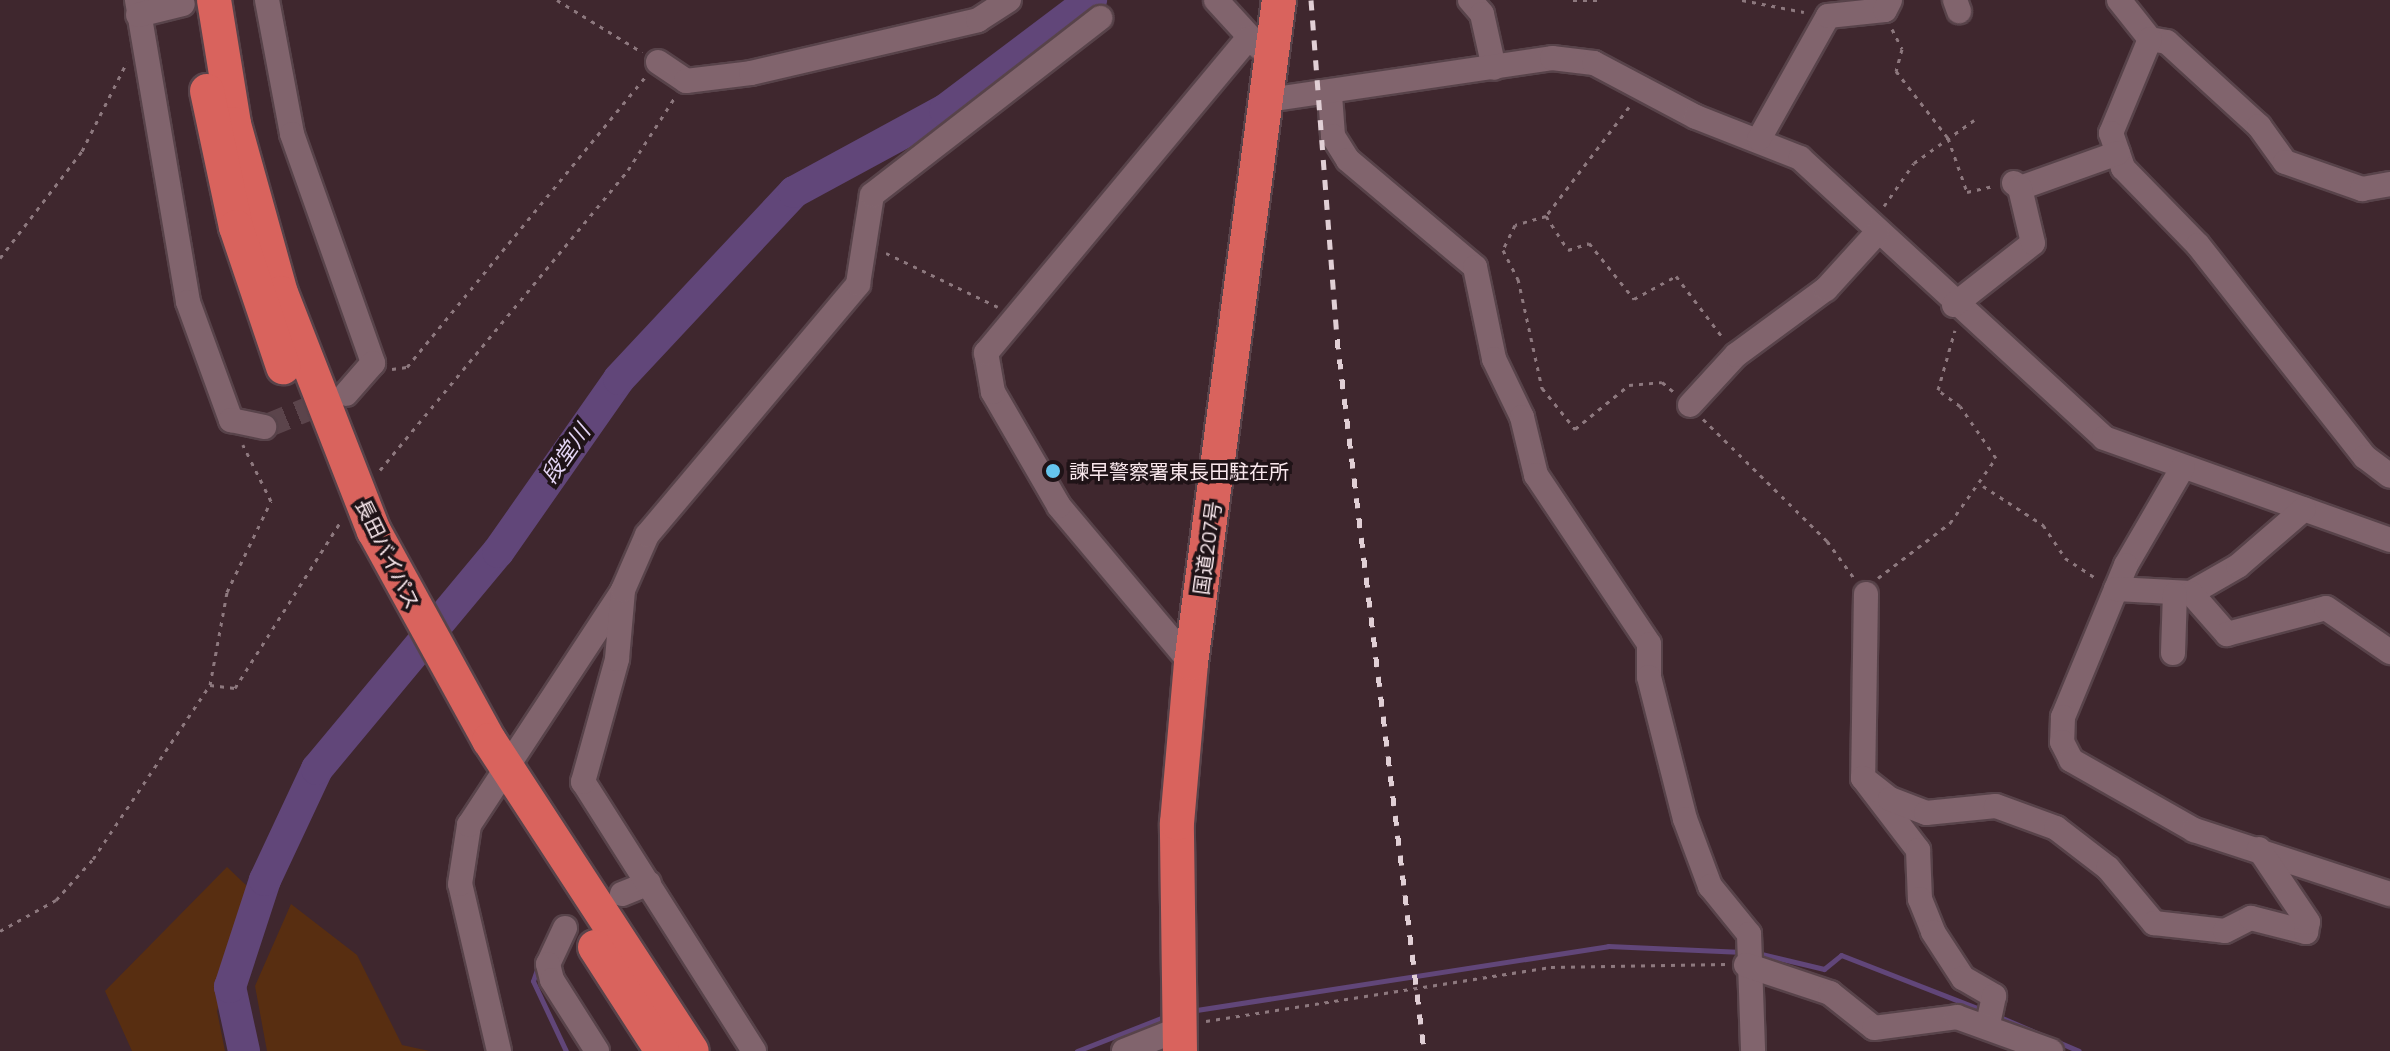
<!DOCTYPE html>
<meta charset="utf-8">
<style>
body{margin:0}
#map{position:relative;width:2390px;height:1051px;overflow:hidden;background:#3f272e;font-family:Manrope,"Noto Sans JP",sans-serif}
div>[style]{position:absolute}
.green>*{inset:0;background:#582e11}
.stream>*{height:5px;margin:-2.5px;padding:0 2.5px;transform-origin:2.5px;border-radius:2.5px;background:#614679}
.river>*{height:32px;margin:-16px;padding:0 16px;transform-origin:16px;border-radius:16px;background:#614679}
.minor-tunnel>*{height:24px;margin-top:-12px;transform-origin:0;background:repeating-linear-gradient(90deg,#5b444b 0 24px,transparent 0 36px)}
.path>*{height:3px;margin-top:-1.5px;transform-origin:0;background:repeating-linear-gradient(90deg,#8d787e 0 4px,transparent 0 10px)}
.roads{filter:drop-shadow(2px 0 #58434a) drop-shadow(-2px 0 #58434a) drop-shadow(0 2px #58434a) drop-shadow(0 -2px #58434a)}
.minor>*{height:24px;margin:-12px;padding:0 12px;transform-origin:12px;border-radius:12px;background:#81646d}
.highway>*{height:34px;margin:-17px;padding:0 17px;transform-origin:17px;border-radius:17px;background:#d9635d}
.rail>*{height:5px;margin-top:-2.5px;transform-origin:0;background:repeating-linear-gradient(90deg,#e1cfd5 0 10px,transparent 0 20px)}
.dots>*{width:22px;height:22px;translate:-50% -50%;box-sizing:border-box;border:4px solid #1f1317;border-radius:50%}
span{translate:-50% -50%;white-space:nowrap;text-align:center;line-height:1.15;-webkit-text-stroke:7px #1f1317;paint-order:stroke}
.poi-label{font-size:20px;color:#f9e8ed}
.left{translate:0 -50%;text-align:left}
.street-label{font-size:20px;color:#f9e8ed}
.water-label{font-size:22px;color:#e4d5f5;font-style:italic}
</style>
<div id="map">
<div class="green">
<div style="clip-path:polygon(227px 867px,249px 888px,217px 1011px,225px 1051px,132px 1051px,105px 991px)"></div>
<div style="clip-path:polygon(291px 904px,357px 955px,402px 1045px,429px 1051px,267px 1051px,255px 986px)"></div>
</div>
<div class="stream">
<div style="left:548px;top:937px;width:46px;rotate:108.8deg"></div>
<div style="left:533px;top:981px;width:77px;rotate:64.8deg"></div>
<div style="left:1757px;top:953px;width:69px;rotate:13.4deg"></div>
<div style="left:1824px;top:969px;width:22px;rotate:-39deg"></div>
<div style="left:1841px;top:955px;width:151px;rotate:21.3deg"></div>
<div style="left:1190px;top:1011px;width:423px;rotate:-8.8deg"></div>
<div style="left:1608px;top:946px;width:135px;rotate:2.5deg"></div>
<div style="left:1995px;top:1015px;width:91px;rotate:23.2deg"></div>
<div style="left:1077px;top:1051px;width:99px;rotate:-21.4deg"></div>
</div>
<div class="river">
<div style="left:244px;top:1051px;width:66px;rotate:-102.3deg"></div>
<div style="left:230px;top:987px;width:113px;rotate:-71.9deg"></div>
<div style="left:265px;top:880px;width:123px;rotate:-64.9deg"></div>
<div style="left:317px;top:769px;width:283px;rotate:-50.2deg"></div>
<div style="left:498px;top:552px;width:211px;rotate:-55deg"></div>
<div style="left:619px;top:379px;width:256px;rotate:-46.9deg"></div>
<div style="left:794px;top:192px;width:172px;rotate:-28.5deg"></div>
<div style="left:945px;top:110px;width:183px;rotate:-37deg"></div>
</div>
<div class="minor-tunnel">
<div style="left:264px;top:427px;width:79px;rotate:-22.3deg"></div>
</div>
<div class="path">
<div style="left:557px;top:0;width:100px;rotate:31.5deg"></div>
<div style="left:1573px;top:0;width:27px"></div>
<div style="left:1742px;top:0;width:63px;rotate:11deg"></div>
<div style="left:1892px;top:29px;width:22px;rotate:63deg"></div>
<div style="left:1902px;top:49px;width:23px;rotate:105deg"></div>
<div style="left:1896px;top:71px;width:85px;rotate:52.2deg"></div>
<div style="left:1948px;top:138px;width:57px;rotate:70.6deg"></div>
<div style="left:1967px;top:192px;width:28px;rotate:-13deg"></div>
<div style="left:1629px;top:107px;width:137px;rotate:127.3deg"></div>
<div style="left:1546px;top:216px;width:32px;rotate:164deg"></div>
<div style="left:1515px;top:225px;width:28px;rotate:116deg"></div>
<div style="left:1503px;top:250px;width:33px;rotate:63deg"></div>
<div style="left:1518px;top:279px;width:112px;rotate:77.6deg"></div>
<div style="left:1542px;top:388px;width:53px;rotate:51.2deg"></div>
<div style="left:1575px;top:429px;width:70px;rotate:-39.2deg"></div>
<div style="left:1629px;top:385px;width:33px;rotate:-5deg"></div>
<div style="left:1662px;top:382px;width:16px;rotate:40deg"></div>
<div style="left:1884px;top:206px;width:52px;rotate:-55.1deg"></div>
<div style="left:1914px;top:163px;width:74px;rotate:-35.6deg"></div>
<div style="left:1546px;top:216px;width:40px;rotate:57.1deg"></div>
<div style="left:1568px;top:250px;width:22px;rotate:-18deg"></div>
<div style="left:1589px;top:243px;width:72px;rotate:51.2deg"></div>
<div style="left:1634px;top:299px;width:48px;rotate:-28.7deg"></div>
<div style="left:1676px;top:276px;width:78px;rotate:52.8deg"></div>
<div style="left:886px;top:253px;width:124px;rotate:25.7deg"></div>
<div style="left:0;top:258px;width:135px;rotate:-52.5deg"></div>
<div style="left:82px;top:151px;width:100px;rotate:-63.2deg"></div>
<div style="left:392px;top:369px;width:15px;rotate:-8deg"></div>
<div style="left:407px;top:367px;width:374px;rotate:-50.6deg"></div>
<div style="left:1703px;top:419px;width:174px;rotate:44.5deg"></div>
<div style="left:1827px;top:541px;width:46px;rotate:53.9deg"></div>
<div style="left:380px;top:470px;width:389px;rotate:-50.4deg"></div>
<div style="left:628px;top:170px;width:87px;rotate:-57.2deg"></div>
<div style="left:1983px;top:486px;width:72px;rotate:33deg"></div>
<div style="left:2043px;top:525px;width:40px;rotate:56deg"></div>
<div style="left:2065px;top:558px;width:37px;rotate:33deg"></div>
<div style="left:1878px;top:578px;width:91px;rotate:-37.4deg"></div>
<div style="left:1950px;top:523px;width:80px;rotate:-54.7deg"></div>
<div style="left:1996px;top:458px;width:63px;rotate:-124.7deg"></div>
<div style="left:1960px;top:406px;width:27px;rotate:-144deg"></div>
<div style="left:1938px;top:390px;width:62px;rotate:-74.2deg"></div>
<div style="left:210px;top:685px;width:25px;rotate:7deg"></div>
<div style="left:235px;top:688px;width:198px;rotate:-57.6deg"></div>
<div style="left:0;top:931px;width:64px;rotate:-29deg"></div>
<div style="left:56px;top:900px;width:55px;rotate:-47.9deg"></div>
<div style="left:93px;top:859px;width:210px;rotate:-56.1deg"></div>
<div style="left:210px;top:685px;width:95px;rotate:-79.6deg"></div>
<div style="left:227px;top:592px;width:101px;rotate:-64.2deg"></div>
<div style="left:271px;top:501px;width:63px;rotate:-116.6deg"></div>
<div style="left:1206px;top:1021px;width:349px;rotate:-8.9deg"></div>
<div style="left:1551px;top:967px;width:175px;rotate:-1deg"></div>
</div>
<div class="roads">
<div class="minor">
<div style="left:137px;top:0;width:306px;rotate:80.4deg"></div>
<div style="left:188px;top:302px;width:126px;rotate:70deg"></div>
<div style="left:231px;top:420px;width:34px;rotate:12deg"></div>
<div style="left:267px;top:0;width:136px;rotate:79.4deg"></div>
<div style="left:292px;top:134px;width:243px;rotate:70.5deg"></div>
<div style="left:373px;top:363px;width:41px;rotate:131.1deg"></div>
<div style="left:1216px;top:0;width:64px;rotate:47.5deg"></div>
<div style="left:1470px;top:0;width:18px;rotate:49deg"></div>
<div style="left:1482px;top:14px;width:55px;rotate:77.5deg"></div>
<div style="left:1955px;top:0;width:12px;rotate:70deg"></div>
<div style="left:2119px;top:0;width:50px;rotate:51.5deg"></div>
<div style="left:2150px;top:39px;width:17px;rotate:10deg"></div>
<div style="left:2167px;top:42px;width:125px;rotate:42.4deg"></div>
<div style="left:2259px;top:126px;width:44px;rotate:54.2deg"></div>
<div style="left:2285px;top:162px;width:82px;rotate:19.3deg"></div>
<div style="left:2362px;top:189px;width:28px;rotate:-10deg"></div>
<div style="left:138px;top:15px;width:46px;rotate:-13.7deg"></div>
<div style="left:2150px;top:39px;width:102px;rotate:112.5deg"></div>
<div style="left:2111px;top:133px;width:37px;rotate:71deg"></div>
<div style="left:2123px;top:168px;width:107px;rotate:45.8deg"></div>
<div style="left:2198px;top:245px;width:270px;rotate:51.8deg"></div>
<div style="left:2365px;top:457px;width:31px;rotate:37deg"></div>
<div style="left:658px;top:62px;width:34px;rotate:34deg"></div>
<div style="left:686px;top:81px;width:65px;rotate:-7deg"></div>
<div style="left:751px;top:73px;width:233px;rotate:-13.1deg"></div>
<div style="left:978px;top:20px;width:37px;rotate:-33deg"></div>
<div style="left:1330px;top:95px;width:41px;rotate:85.8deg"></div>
<div style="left:1333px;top:136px;width:28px;rotate:58deg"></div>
<div style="left:1348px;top:160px;width:166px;rotate:40.1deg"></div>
<div style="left:1475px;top:267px;width:94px;rotate:78.3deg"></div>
<div style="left:1494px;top:359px;width:64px;rotate:64.2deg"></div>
<div style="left:1522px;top:417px;width:60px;rotate:76.4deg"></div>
<div style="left:1536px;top:475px;width:203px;rotate:56.2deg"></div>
<div style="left:1649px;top:644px;width:33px;rotate:90deg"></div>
<div style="left:1649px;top:677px;width:146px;rotate:75.8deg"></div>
<div style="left:1685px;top:819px;width:72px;rotate:69.5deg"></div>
<div style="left:1710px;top:886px;width:62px;rotate:50.9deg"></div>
<div style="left:1749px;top:934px;width:117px;rotate:88deg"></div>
<div style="left:1268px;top:100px;width:287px;rotate:-8.4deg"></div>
<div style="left:1552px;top:58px;width:42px;rotate:6.8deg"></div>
<div style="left:1594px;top:63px;width:115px;rotate:27.9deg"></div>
<div style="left:1696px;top:117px;width:112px;rotate:21.5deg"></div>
<div style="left:1800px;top:158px;width:413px;rotate:42.6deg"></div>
<div style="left:2104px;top:438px;width:304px;rotate:19.6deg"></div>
<div style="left:1759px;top:139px;width:141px;rotate:-60.7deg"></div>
<div style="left:1828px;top:16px;width:57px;rotate:-6deg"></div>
<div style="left:1885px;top:10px;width:11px;rotate:-63deg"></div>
<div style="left:2014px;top:183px;width:8px;rotate:40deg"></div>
<div style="left:2020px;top:188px;width:104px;rotate:-19.7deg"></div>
<div style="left:1954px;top:305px;width:100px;rotate:-38.1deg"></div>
<div style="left:2033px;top:243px;width:57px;rotate:-103.3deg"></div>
<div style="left:1690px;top:405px;width:68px;rotate:-47.4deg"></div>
<div style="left:1736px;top:355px;width:112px;rotate:-36.3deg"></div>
<div style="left:1826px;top:289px;width:76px;rotate:-47.7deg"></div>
<div style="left:2183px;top:467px;width:113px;rotate:120.2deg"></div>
<div style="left:2126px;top:565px;width:165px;rotate:112.5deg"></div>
<div style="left:2063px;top:717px;width:25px;rotate:92deg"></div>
<div style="left:2062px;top:742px;width:20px;rotate:63deg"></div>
<div style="left:2071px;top:760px;width:142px;rotate:29.6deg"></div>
<div style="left:2194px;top:830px;width:206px;rotate:18.1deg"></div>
<div style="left:2116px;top:589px;width:75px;rotate:3.1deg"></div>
<div style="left:2191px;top:593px;width:54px;rotate:-29.9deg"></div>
<div style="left:2238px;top:566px;width:87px;rotate:-40.8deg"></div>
<div style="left:2191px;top:593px;width:55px;rotate:48.7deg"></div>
<div style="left:2227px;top:634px;width:102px;rotate:-14.7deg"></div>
<div style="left:2326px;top:608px;width:78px;rotate:34.5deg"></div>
<div style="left:1866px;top:594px;width:184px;rotate:90.9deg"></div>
<div style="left:1863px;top:778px;width:91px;rotate:52.6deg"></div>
<div style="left:1918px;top:850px;width:49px;rotate:87.7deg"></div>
<div style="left:1920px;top:899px;width:35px;rotate:68deg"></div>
<div style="left:1933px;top:932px;width:55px;rotate:56.9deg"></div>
<div style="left:1963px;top:978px;width:36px;rotate:30deg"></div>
<div style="left:1994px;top:996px;width:29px;rotate:102deg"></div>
<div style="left:2173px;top:653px;width:59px;rotate:-88.1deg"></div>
<div style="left:1191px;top:663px;width:205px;rotate:-130.1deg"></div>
<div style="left:1059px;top:506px;width:132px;rotate:-120.1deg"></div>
<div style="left:993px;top:392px;width:40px;rotate:-100deg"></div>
<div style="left:986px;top:353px;width:409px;rotate:-50.2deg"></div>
<div style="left:1863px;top:778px;width:34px;rotate:38deg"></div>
<div style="left:1890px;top:799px;width:39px;rotate:21deg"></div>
<div style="left:1926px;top:813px;width:70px;rotate:-5.7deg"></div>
<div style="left:1996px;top:806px;width:64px;rotate:20.1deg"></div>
<div style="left:2056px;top:828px;width:66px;rotate:37.6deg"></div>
<div style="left:2108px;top:868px;width:72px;rotate:50.1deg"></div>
<div style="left:2154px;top:923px;width:71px;rotate:6.4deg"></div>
<div style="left:2225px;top:931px;width:29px;rotate:-27deg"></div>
<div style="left:2251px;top:918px;width:57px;rotate:14.3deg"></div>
<div style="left:2306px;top:932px;width:10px;rotate:-79deg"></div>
<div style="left:2308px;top:922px;width:88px;rotate:-123.9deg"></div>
<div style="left:622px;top:894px;width:29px;rotate:-22deg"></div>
<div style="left:565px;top:928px;width:40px;rotate:115deg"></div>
<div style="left:548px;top:964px;width:16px;rotate:76deg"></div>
<div style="left:552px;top:980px;width:84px;rotate:57.6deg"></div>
<div style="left:1746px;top:965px;width:89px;rotate:18.4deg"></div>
<div style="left:1830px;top:993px;width:56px;rotate:38.5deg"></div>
<div style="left:1874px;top:1028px;width:84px;rotate:-7.5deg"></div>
<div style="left:1957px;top:1017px;width:100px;rotate:19.9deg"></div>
<div style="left:499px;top:1051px;width:171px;rotate:-103.1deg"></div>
<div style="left:460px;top:884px;width:60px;rotate:-81.3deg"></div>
<div style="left:469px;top:825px;width:279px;rotate:-56.7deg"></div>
<div style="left:754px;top:1051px;width:319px;rotate:-122.4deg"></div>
<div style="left:583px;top:782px;width:128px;rotate:-74.5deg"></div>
<div style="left:617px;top:659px;width:69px;rotate:-85deg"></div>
<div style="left:623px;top:590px;width:60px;rotate:-66.4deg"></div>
<div style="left:647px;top:535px;width:328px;rotate:-49.9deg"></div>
<div style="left:858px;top:284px;width:90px;rotate:-81.1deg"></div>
<div style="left:872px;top:195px;width:289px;rotate:-37.8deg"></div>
<div style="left:1124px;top:1051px;width:59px;rotate:-21.8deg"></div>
</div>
<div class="highway">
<div style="left:214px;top:0;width:126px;rotate:80.8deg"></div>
<div style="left:234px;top:124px;width:175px;rotate:74.5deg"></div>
<div style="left:281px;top:293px;width:256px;rotate:68.7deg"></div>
<div style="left:374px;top:531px;width:239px;rotate:61.2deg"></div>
<div style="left:489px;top:740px;width:371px;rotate:56.9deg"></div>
<div style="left:207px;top:91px;width:139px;rotate:78deg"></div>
<div style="left:236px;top:227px;width:148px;rotate:71.4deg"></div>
<div style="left:595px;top:947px;width:124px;rotate:57.2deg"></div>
<div style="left:1180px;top:1051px;width:228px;rotate:-90.8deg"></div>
<div style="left:1177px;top:823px;width:161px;rotate:-85deg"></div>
<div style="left:1191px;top:663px;width:669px;rotate:-82.44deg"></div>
</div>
</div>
<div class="rail">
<div style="left:1311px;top:0;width:340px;rotate:85.6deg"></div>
<div style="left:1337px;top:339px;width:717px;rotate:83.03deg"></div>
</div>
<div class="dots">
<div style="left:1053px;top:471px;background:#65c5ee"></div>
</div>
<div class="poi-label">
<span class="left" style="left:1069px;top:471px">諫早警察署東長田駐在所</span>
</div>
<div class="street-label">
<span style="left:1207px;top:548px;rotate:-82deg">国道207号</span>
<span style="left:388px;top:554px;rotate:64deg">長田バイパス</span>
</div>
<div class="water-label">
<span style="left:566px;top:454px;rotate:-55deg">段堂川</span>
</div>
</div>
